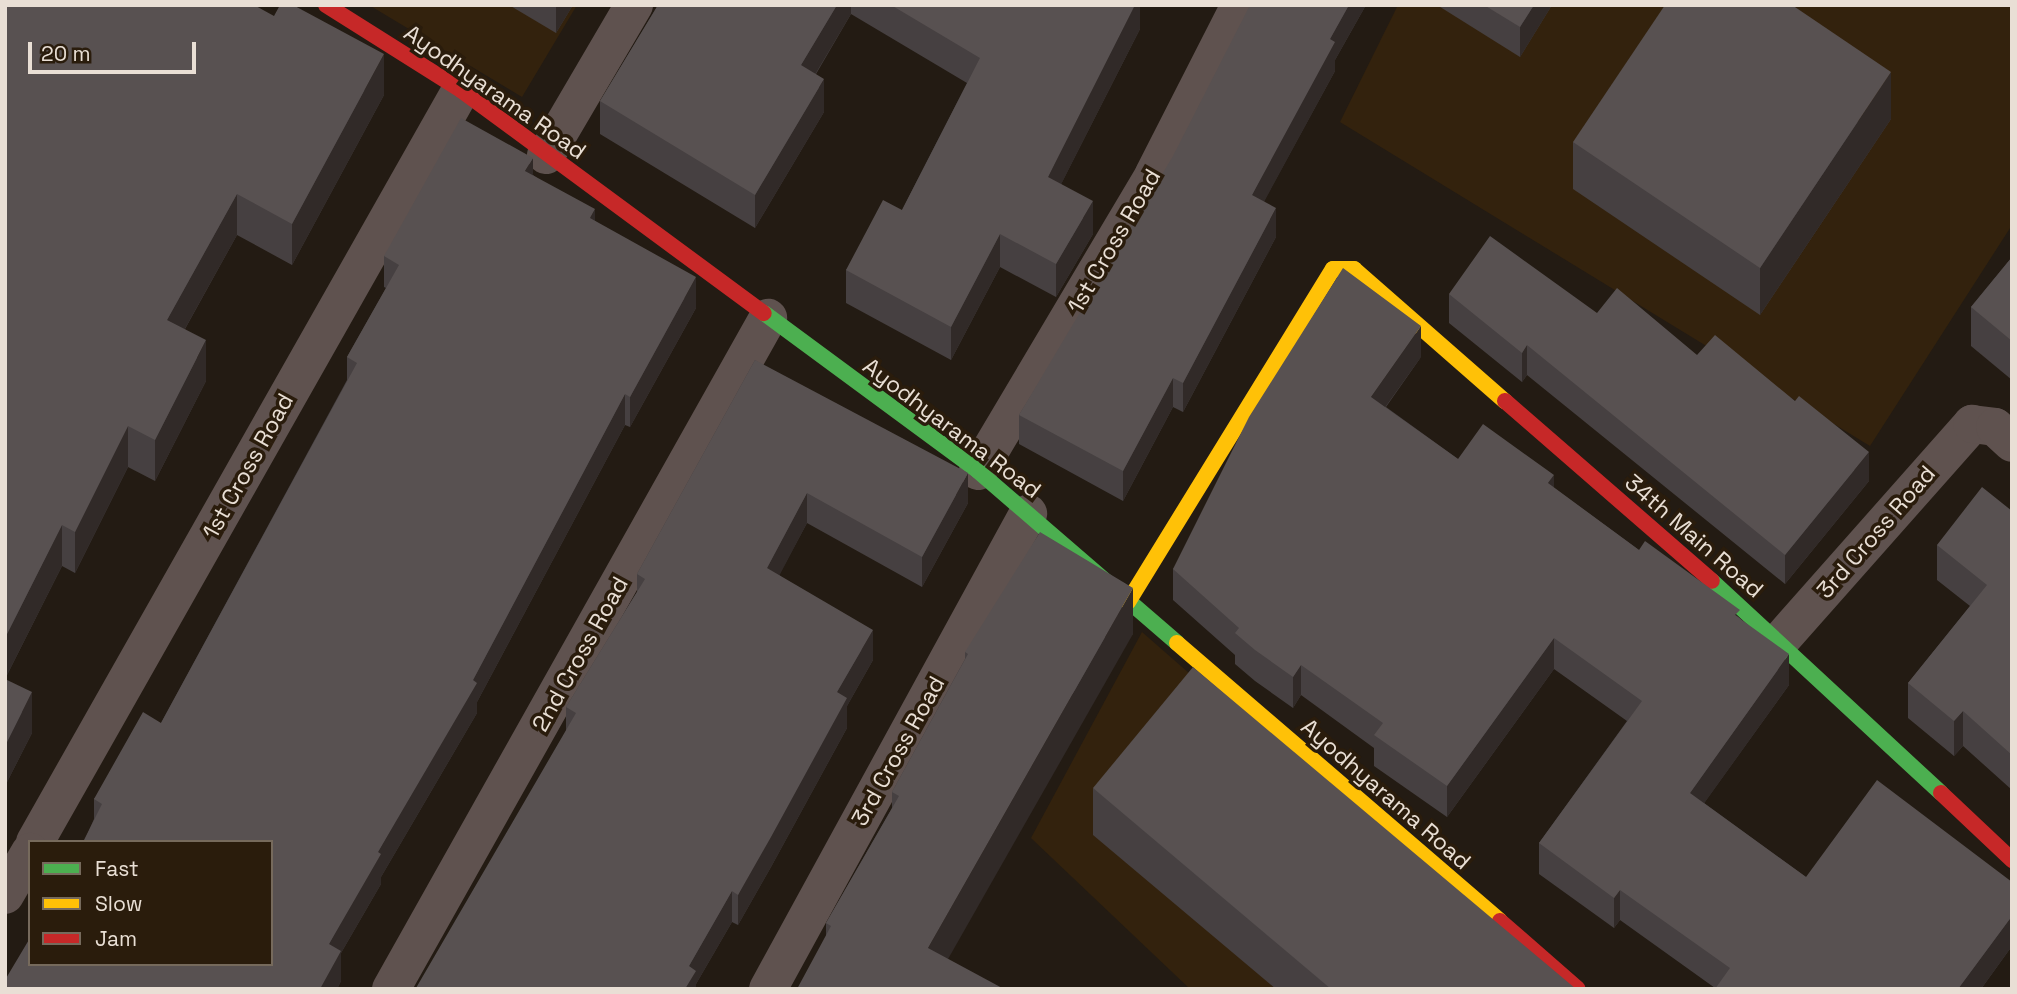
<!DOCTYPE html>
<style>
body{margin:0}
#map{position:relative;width:2017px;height:994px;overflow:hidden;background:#231b13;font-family:"Space Grotesk",sans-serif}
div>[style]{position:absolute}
.built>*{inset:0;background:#33220d}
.street>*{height:38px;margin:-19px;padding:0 19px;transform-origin:19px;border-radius:19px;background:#5f524f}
.fast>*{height:16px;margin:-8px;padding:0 8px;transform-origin:8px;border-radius:8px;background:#4caf50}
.slow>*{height:16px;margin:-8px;padding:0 8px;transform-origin:8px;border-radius:8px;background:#ffc107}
.jam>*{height:16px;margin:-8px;padding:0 8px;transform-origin:8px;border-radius:8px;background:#c62828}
.wall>*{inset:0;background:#464041}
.shaded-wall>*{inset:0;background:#312a28}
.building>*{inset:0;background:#585151}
span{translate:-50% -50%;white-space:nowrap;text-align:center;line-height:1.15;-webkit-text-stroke:7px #2a1c0c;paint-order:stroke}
.street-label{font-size:23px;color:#e9dfd5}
.frame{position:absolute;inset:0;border:7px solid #e9dfd5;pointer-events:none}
.legend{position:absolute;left:28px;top:840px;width:245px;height:126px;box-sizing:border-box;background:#2a1c0c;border:2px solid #766a5c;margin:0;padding:9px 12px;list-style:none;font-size:21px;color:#e9dfd5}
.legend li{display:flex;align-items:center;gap:14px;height:35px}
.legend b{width:35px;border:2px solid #766a5c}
.scale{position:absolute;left:28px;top:42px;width:168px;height:32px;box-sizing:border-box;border:4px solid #e9dfd5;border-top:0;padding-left:9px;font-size:21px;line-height:24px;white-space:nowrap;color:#e9dfd5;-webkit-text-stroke:5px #2a1c0c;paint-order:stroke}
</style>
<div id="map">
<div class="built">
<div style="clip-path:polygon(369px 5px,577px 5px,522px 97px)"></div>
<div style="clip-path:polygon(1398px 5px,2012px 5px,2012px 225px,1870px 446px,1340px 122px)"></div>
<div style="clip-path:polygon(1142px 632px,1550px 989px,1190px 989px,1031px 838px)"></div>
</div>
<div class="street">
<div style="left:546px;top:155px;width:174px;rotate:-59.6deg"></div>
<div style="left:978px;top:471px;width:345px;rotate:-59.3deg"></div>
<div style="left:1154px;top:174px;width:190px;rotate:-63deg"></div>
<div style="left:1780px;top:641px;width:290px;rotate:-48.5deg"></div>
<div style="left:1972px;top:424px;width:23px;rotate:7deg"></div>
<div style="left:1995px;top:427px;width:23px;rotate:43deg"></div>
<div style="left:35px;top:842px;width:864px;rotate:-60.47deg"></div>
<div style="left:5px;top:895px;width:50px;rotate:-59.8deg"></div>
<div style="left:391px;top:989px;width:770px;rotate:-60.67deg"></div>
<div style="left:768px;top:989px;width:542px;rotate:-61.31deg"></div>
</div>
<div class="fast">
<div style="left:764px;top:313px;width:266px;rotate:36.4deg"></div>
<div style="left:978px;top:471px;width:263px;rotate:40.8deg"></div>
<div style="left:1712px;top:581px;width:312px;rotate:42.8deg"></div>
</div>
<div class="slow">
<div style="left:1128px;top:602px;width:391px;rotate:-58.4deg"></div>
<div style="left:1333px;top:269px;width:21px"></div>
<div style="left:1354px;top:269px;width:201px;rotate:41.2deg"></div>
<div style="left:1177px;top:643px;width:426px;rotate:40.7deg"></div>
</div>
<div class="jam">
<div style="left:326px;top:5px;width:160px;rotate:32.2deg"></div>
<div style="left:461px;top:90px;width:376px;rotate:36.4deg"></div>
<div style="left:1505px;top:401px;width:274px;rotate:41deg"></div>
<div style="left:1941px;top:793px;width:98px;rotate:43.3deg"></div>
<div style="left:1500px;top:921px;width:103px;rotate:41.1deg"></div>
</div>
<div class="wall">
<div style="clip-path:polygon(5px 5px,384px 95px,292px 265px,237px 235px,185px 329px,206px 381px,155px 481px,128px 467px,75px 573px,62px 566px,5px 679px,32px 733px,5px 786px)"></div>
<div style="clip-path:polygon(509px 5px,573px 5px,556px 33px)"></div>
<div style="clip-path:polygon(658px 5px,1140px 5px,1140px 29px,1061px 184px,1093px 234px,1056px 297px,1000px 267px,951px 360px,846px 303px,846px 270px,902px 210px,967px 83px,851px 14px,816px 74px,824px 112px,755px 228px,600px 134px,600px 101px)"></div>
<div style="clip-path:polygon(1273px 5px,1366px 5px,1335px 60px,1335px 71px,1264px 201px,1276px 237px,1183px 412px,1173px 407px,1123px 501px,1019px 444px,1019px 415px)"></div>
<div style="clip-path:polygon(1437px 5px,1552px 5px,1520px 57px)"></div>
<div style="clip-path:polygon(1891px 119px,1760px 315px,1573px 189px,1573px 142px)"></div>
<div style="clip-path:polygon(533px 175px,595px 221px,696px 308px,630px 427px,625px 425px,477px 702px,477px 713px,381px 877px,381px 884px,341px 953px,341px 981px,337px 989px,5px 989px,30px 964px,94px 819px,94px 799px,161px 723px,347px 380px,347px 357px,386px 288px,384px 287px,384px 256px)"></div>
<div style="clip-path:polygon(2012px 257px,2012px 380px,1971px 346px,1971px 307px)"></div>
<div style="clip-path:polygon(1449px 294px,1597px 313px,1697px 355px,1869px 481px,1785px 584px,1527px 375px,1522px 382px,1449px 323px)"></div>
<div style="clip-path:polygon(1421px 357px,1386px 407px,1458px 459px,1554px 488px,1639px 550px,1740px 618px,1789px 685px,1704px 803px,1806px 877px,2012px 882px,2012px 946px,1981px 989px,1715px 988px,1620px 920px,1614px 928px,1539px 874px,1539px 843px,1627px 721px,1554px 669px,1447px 817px,1374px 766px,1374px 748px,1301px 695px,1293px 708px,1255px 681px,1235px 664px,1235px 655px,1173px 600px,1173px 569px)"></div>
<div style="clip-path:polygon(755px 360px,968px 503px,922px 587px,807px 523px,779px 575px,873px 660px,847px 706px,847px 728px,771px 867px,738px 925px,732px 922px,696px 984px,696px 989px,566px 731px,566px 707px,637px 592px,637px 574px)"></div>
<div style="clip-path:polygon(2012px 511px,2012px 790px,1963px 746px,1954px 756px,1908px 718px,1908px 683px,1970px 606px,1937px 580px,1937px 545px)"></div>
<div style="clip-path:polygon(1133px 634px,826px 937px,826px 923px,892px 808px,892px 792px,965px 659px,965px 652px)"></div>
<div style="clip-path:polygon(1093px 788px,1576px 989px,1276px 989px,1093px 835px)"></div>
</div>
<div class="shaded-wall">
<div style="clip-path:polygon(556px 5px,573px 5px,556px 33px)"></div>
<div style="clip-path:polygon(837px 5px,851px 5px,851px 14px,801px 98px,801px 65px)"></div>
<div style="clip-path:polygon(1128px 5px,1140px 5px,1140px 29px,1048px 210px,1048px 177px)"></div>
<div style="clip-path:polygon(1349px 5px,1366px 5px,1335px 60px,1335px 71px,1252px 224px,1252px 195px,1330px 39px)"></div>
<div style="clip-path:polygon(1534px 5px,1552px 5px,1520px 57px,1520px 27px)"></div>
<div style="clip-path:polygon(384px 54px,384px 95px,292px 265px,292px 224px)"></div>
<div style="clip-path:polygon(1891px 72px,1891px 119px,1760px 315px,1760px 268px)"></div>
<div style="clip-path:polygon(824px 79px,824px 112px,755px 228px,755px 195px)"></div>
<div style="clip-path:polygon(533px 158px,533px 188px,525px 171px)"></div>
<div style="clip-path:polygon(237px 194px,237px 235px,167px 361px,167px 320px)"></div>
<div style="clip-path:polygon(1093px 201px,1093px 234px,1056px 297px,1056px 264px)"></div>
<div style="clip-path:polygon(1276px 208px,1276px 237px,1183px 412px,1183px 383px)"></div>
<div style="clip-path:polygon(595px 209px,595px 240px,590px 218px)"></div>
<div style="clip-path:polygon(1000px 234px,1000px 267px,951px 360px,951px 327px)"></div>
<div style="clip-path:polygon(696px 277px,696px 308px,630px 427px,630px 397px)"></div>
<div style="clip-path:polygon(1421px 326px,1421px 357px,1371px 427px,1371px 397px)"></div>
<div style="clip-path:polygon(206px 340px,206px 381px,155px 481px,155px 440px)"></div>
<div style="clip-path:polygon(1527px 345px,1527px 375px,1522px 382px,1522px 353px)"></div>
<div style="clip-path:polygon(1173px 378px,1173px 407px,1123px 501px,1123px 471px)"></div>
<div style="clip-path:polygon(625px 394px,625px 425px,477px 702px,477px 713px,381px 877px,381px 884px,341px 953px,341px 981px,337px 989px,320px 989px,329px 944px,378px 852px,473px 680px)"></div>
<div style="clip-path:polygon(128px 426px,128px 467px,75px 573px,75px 532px)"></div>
<div style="clip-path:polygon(1869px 452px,1869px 481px,1785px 584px,1785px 555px)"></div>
<div style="clip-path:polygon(968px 473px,968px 503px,922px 587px,922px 557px)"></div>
<div style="clip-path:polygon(1554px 475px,1554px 506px,1548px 483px)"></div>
<div style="clip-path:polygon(807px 493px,807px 523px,767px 599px,767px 568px)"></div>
<div style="clip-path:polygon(62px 525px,62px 566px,5px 679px,5px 638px)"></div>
<div style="clip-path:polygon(1133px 588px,1133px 634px,931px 989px,928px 948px)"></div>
<div style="clip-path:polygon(873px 630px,873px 660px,847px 706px,847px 728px,771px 867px,738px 925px,738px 895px,837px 692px)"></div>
<div style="clip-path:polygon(1554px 638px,1554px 669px,1447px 817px,1447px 786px)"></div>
<div style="clip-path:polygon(1789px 654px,1789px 685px,1690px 823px,1690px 793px)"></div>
<div style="clip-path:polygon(1301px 665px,1301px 695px,1293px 708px,1293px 677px)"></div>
<div style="clip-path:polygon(32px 692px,32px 733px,5px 786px,5px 746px)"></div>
<div style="clip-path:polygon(1963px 711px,1963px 746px,1954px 756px,1954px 721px)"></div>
<div style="clip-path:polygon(1620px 890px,1620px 920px,1614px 928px,1614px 898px)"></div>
<div style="clip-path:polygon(732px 891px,732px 922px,696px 984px,696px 989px,685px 989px,689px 966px)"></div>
<div style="clip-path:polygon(2012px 916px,2012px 946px,1981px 989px,1958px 989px)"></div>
</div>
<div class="building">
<div style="clip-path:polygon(5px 5px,254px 5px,274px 16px,280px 5px,293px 5px,384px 54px,292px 224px,237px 194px,167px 320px,206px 340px,155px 440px,128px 426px,75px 532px,62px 525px,5px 638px)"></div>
<div style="clip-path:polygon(658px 5px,837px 5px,801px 65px,824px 79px,755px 195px,600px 101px)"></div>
<div style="clip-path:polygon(891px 5px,1135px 5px,1048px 177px,1093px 201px,1056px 264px,1000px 234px,951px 327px,846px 270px,883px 200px,902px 210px,980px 58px)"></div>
<div style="clip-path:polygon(1250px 5px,1269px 5px,1272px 7px,1273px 5px,1349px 5px,1330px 39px,1335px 42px,1252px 195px,1276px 208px,1183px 383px,1173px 378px,1123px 471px,1019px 415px,1173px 156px)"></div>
<div style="clip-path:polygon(1484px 5px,1534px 5px,1520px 27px)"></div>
<div style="clip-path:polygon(1665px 5px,1792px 5px,1891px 72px,1760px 268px,1573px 142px)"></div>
<div style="clip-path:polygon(461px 118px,533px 158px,525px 171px,595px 209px,590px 218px,696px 277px,630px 397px,625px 394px,473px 680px,477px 683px,378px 852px,381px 854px,329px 944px,341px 951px,320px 989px,5px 989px,5px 980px,30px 938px,30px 964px,271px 964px,271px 842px,83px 842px,102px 804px,94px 799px,143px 712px,161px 723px,357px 363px,347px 357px,399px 265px,384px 256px)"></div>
<div style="clip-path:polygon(1490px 236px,1597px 313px,1617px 288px,1697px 355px,1715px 335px,1795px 401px,1799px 396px,1869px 452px,1785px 555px,1527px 345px,1522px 353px,1449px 294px)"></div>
<div style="clip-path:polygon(2012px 257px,2012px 341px,1971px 307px)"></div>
<div style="clip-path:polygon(1343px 268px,1421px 326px,1371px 397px,1458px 459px,1483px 424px,1554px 475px,1548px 483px,1639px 550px,1645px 541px,1740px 610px,1735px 615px,1789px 654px,1690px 793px,1806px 877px,1877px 780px,2012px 882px,2012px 916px,1958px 989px,1715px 989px,1730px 968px,1620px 890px,1614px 898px,1539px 843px,1642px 701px,1554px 638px,1447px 786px,1374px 735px,1383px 723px,1301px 665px,1293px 677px,1255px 650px,1235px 633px,1239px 628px,1173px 569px,1249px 417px)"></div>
<div style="clip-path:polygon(755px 360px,968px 473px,922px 557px,807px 493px,767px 568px,873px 630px,837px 692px,847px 698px,771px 837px,738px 895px,732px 891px,689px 966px,696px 971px,685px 989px,417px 989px,416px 988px,576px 713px,566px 707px,645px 579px,637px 574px)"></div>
<div style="clip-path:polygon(1982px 487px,2012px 511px,2012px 755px,1963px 711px,1954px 721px,1908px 683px,1987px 585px,1937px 545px)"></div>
<div style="clip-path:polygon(1040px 532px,1133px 588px,928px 948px,1004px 989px,797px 989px,831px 926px,826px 923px,899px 796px,892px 792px,968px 654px,965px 652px)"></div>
<div style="clip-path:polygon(1193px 667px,1576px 989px,1331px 989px,1093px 788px)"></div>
<div style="clip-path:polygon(5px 679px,32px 692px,5px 746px)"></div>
</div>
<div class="street-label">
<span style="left:495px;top:92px;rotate:35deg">Ayodhyarama Road</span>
<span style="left:1114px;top:241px;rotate:-60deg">1st Cross Road</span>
<span style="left:952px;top:428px;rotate:37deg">Ayodhyarama Road</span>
<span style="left:248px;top:466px;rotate:-61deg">1st Cross Road</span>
<span style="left:1876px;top:532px;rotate:-49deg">3rd Cross Road</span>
<span style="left:1694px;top:536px;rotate:41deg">34th Main Road</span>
<span style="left:580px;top:654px;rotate:-61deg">2nd Cross Road</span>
<span style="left:898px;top:751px;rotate:-61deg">3rd Cross Road</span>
<span style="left:1386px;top:794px;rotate:41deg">Ayodhyarama Road</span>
</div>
<div class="frame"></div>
<ul class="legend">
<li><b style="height:9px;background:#4caf50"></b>Fast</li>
<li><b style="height:9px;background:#ffc107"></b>Slow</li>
<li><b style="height:9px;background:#c62828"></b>Jam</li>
</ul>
<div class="scale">20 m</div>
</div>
